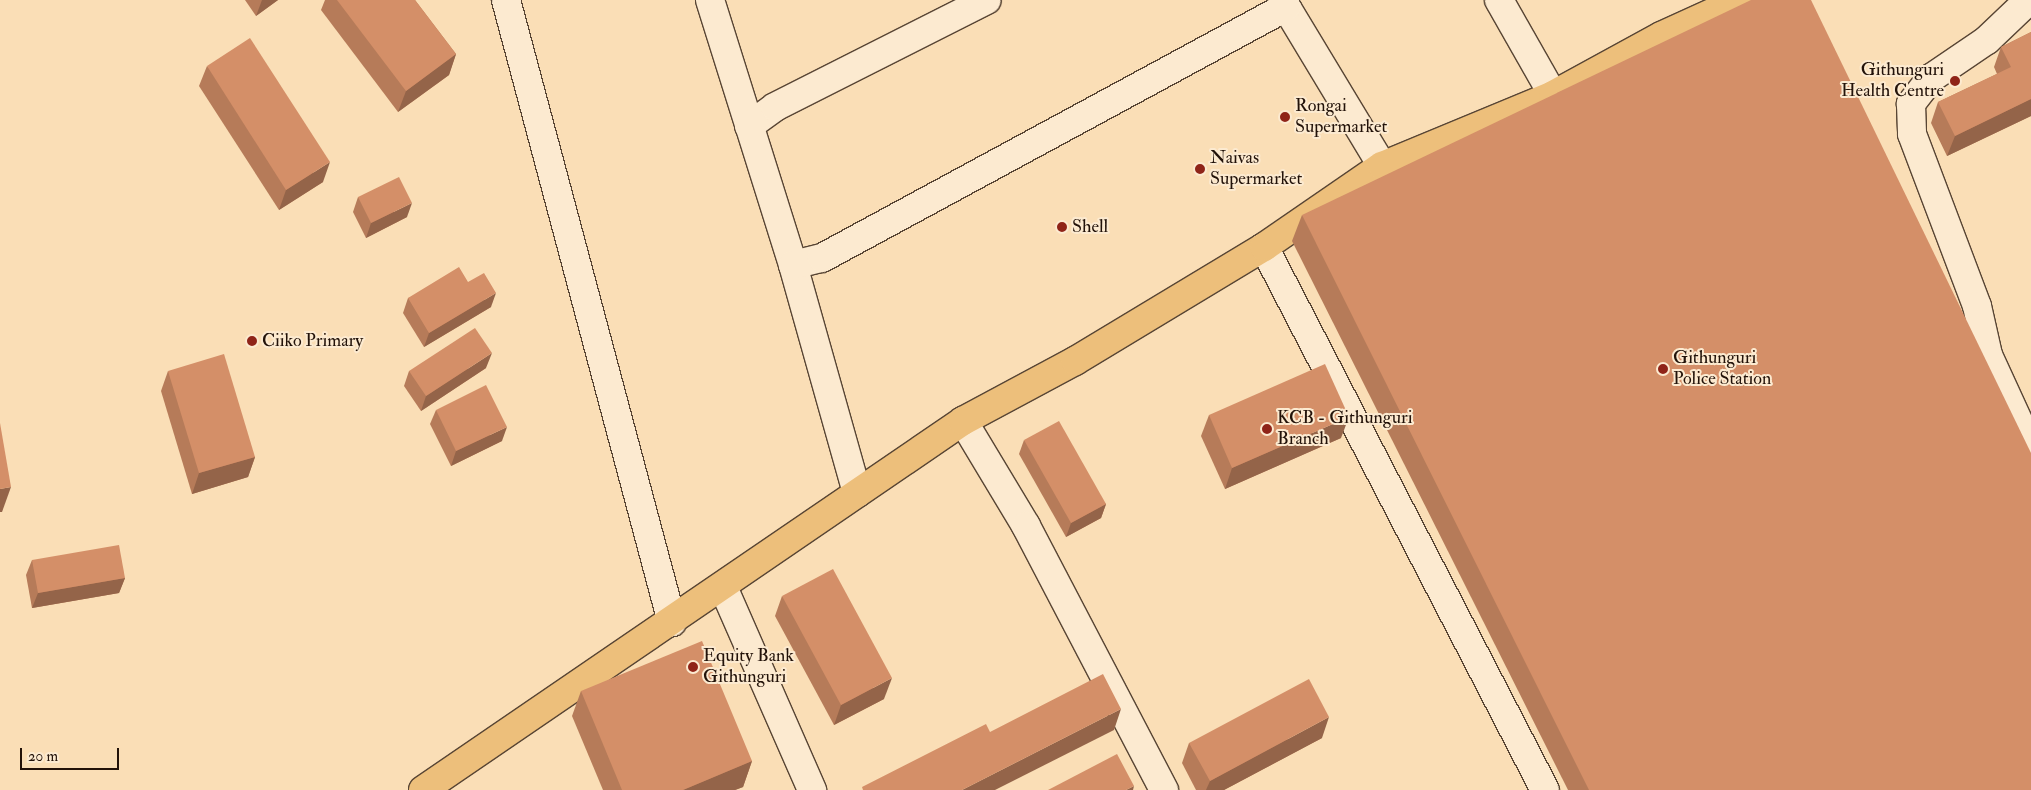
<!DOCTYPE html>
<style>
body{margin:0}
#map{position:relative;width:2031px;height:790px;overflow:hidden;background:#fadeb6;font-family:"IM FELL Double Pica",serif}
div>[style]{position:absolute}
.roads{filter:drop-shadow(1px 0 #584534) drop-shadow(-1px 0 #584534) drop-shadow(0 1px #584534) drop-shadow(0 -1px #584534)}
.minor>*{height:28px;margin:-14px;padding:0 14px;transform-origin:14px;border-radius:14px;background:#fcead0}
.major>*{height:28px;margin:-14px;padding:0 14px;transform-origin:14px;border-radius:14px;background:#edbf7b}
.wall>*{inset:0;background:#b67b59}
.shaded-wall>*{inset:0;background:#946449}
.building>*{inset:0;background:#d48f68}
.dots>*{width:14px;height:14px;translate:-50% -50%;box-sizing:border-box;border:2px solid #fcead0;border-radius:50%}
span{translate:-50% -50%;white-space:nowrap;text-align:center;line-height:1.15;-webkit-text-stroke:4px #fcead0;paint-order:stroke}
.poi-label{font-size:18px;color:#221209}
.right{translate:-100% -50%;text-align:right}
.left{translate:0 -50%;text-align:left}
.scale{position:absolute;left:20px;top:748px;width:99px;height:22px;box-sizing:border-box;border:2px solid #221209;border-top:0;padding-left:6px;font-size:15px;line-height:18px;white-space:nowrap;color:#221209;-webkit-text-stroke:4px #fcead0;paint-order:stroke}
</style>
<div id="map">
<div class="roads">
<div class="minor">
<div style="left:506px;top:0;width:644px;rotate:75.06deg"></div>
<div style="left:710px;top:0;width:278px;rotate:72.6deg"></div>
<div style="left:793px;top:265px;width:237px;rotate:74.3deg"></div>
<div style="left:1282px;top:0;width:194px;rotate:58.9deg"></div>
<div style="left:1499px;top:0;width:109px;rotate:60.4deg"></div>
<div style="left:2029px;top:0;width:58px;rotate:136.4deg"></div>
<div style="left:1987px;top:40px;width:68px;rotate:145.8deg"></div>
<div style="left:1931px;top:78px;width:33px;rotate:128deg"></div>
<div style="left:1911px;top:104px;width:30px;rotate:88deg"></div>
<div style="left:1912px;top:134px;width:184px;rotate:69.3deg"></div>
<div style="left:1977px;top:306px;width:50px;rotate:77.3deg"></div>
<div style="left:1988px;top:355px;width:103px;rotate:65.4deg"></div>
<div style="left:749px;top:126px;width:32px;rotate:-36deg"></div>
<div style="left:775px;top:107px;width:237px;rotate:-26.8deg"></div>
<div style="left:1264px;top:247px;width:611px;rotate:62.64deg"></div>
<div style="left:793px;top:265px;width:30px;rotate:-14deg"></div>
<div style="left:822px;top:258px;width:528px;rotate:-28.41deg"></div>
<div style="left:963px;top:421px;width:122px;rotate:59deg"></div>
<div style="left:1026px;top:526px;width:298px;rotate:62.4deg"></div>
<div style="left:723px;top:587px;width:222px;rotate:66.3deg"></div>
</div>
<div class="major">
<div style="left:423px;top:790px;width:654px;rotate:-34.35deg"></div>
<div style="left:963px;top:421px;width:127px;rotate:-28.2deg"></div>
<div style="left:1075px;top:361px;width:221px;rotate:-31.1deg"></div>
<div style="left:1264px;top:247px;width:143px;rotate:-34.5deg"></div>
<div style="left:1382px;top:166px;width:185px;rotate:-22.5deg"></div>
<div style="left:1553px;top:95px;width:123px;rotate:-28.6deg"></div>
<div style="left:1661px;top:36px;width:87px;rotate:-24.5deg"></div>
</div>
</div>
<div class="wall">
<div style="clip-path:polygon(245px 0,278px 0,256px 16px)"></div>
<div style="clip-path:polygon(325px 0,415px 0,456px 54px,449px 75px,398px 112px,321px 10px)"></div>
<div style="clip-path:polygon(2031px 32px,2031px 116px,1947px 156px,1931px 123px,1938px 102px,1997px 74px,1994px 67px,2001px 47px)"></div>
<div style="clip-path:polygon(207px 66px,323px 182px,279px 210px,199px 86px)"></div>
<div style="clip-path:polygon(358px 197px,407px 217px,366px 238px,353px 212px)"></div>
<div style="clip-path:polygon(1302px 215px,2031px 790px,1568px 790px,1292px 241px)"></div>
<div style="clip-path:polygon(468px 282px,491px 307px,424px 347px,403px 313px,408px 298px)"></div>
<div style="clip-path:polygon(486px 368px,421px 411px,404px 386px,409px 371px)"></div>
<div style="clip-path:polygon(168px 371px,255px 457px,248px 477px,192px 494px,161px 391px)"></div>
<div style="clip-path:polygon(436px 410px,502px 441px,451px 466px,430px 424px)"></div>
<div style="clip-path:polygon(1209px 415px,1341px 438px,1225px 489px,1201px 436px)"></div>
<div style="clip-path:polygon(1024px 440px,1106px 504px,1101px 518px,1066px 537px,1019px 454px)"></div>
<div style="clip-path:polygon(32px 560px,125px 578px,119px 593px,32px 608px,26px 575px)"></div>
<div style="clip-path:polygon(782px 596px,884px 699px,834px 725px,775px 616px)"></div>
<div style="clip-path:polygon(581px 691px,752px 761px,743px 787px,735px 790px,603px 790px,572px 716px)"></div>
<div style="clip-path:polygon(1322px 738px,1224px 790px,1196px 790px,1182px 763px,1189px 743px)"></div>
</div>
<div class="shaded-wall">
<div style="clip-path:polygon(262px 0,278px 0,256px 16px)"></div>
<div style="clip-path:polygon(456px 54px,449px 75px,398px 112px,406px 91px)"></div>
<div style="clip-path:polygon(2031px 99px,2031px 116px,1947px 156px,1955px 136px)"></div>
<div style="clip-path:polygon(330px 162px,323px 182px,279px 210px,286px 190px)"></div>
<div style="clip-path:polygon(412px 203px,407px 217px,366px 238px,371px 223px)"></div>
<div style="clip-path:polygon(496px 293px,491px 307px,424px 347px,429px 333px)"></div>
<div style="clip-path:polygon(492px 353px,486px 368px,421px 411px,426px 396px)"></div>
<div style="clip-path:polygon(1349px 417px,1341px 438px,1225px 489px,1232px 468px)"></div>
<div style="clip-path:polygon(507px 427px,502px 441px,451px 466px,456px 451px)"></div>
<div style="clip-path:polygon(255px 457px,248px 477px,192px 494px,199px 473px)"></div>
<div style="clip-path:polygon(11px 487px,2px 512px,0 512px,0 489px)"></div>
<div style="clip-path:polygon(1106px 504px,1101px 518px,1066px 537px,1071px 523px)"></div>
<div style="clip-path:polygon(125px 578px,119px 593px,32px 608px,38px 593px)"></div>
<div style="clip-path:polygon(892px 678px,884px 699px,834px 725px,841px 705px)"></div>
<div style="clip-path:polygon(1121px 709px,1114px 730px,995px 790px,962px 790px)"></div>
<div style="clip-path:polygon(1329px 717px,1322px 738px,1224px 790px,1206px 790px,1210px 781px)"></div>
<div style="clip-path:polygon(752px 761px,743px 787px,735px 790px,683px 790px)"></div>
<div style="clip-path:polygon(1134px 786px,1133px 790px,1126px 790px)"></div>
</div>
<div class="building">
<div style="clip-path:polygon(337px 0,415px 0,456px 54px,406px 91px)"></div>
<div style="clip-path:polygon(1751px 0,1811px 0,2031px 453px,2031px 790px,1589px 790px,1302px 215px)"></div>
<div style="clip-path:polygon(2031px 32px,2031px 99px,1955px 136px,1938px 102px,2011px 67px,2001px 47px)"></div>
<div style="clip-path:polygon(250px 38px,330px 162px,286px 190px,207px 66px)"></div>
<div style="clip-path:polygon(399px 177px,412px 203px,371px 223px,358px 197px)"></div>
<div style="clip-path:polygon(459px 267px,468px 282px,484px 273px,496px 293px,429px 333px,408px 298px)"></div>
<div style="clip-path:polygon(475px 328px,492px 353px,426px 396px,409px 371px)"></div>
<div style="clip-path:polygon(224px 354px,255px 457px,199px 473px,168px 371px)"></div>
<div style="clip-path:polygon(1325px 364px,1349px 417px,1232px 468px,1209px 415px)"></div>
<div style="clip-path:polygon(486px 385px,507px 427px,456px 451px,436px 410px)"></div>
<div style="clip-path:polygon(1059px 421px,1106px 504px,1071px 523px,1024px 440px)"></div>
<div style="clip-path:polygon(0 423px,11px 487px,0 489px)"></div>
<div style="clip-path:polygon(119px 545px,125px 578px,38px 593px,32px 560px)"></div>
<div style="clip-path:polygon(833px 569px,892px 678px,841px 705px,782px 596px)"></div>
<div style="clip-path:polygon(702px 641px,752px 761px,683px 790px,622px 790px,581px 691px)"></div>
<div style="clip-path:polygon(1103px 674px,1121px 709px,962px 790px,863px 790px,862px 787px,986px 724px,990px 732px)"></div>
<div style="clip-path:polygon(1309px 679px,1329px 717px,1210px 781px,1189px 743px)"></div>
<div style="clip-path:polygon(1117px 754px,1134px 786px,1126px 790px,1048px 790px)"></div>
</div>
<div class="dots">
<div style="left:1955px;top:81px;background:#8f2418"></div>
<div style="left:1285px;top:117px;background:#8f2418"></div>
<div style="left:1200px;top:169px;background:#8f2418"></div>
<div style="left:1062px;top:227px;background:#8f2418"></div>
<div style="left:252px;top:341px;background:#8f2418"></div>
<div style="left:1663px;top:369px;background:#8f2418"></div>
<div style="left:1267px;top:429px;background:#8f2418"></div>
<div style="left:693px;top:667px;background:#8f2418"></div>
</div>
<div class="poi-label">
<span class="right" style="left:1944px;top:81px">Githunguri<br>Health Centre</span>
<span class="left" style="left:1295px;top:117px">Rongai<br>Supermarket</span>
<span class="left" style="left:1210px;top:169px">Naivas<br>Supermarket</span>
<span class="left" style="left:1072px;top:227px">Shell</span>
<span class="left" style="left:262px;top:341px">Ciiko Primary</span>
<span class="left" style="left:1673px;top:369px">Githunguri<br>Police Station</span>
<span class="left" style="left:1277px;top:429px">KCB - Githunguri<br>Branch</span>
<span class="left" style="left:703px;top:667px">Equity Bank<br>Githunguri</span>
</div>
<div class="scale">20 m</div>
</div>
